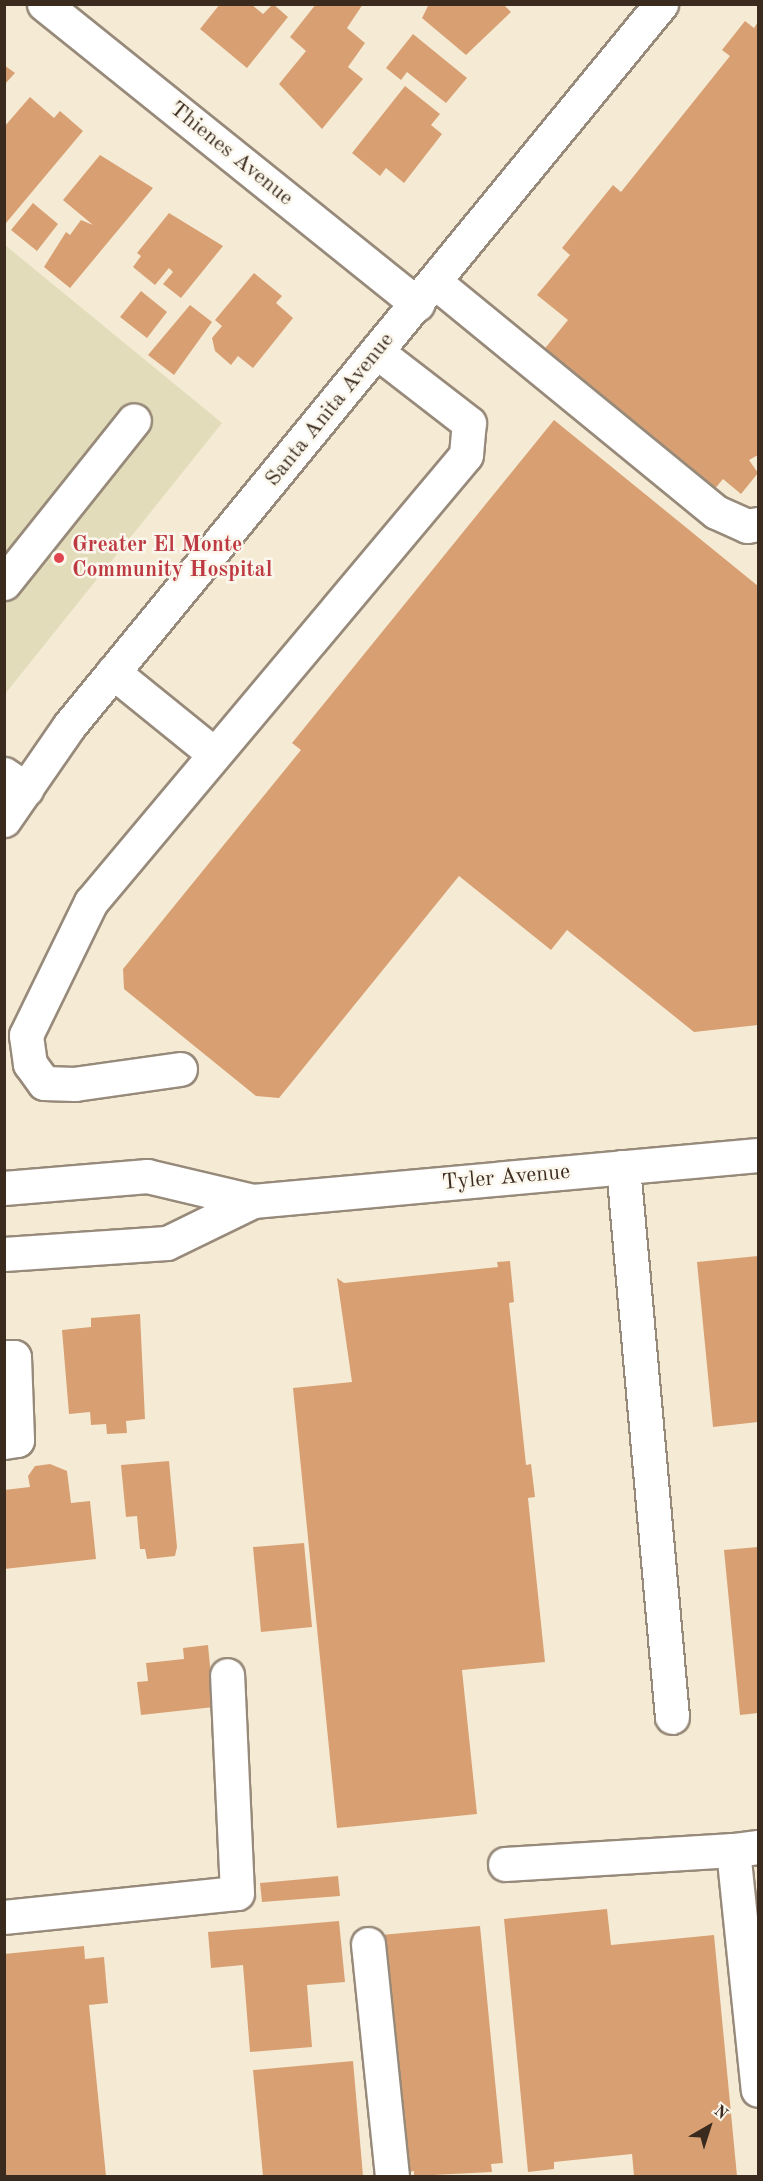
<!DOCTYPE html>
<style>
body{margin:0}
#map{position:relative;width:763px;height:2181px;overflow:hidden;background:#f5ebd5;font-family:"Old Standard TT",serif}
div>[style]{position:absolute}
.built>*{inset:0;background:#e2dcba}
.building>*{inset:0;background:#d8a072}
.roads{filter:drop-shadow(2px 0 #988a7a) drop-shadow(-2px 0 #988a7a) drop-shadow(0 2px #988a7a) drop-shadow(0 -2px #988a7a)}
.minor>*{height:33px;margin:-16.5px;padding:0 16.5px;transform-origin:16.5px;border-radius:16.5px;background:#fff}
.major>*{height:33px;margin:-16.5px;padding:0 16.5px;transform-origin:16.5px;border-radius:16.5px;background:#fff}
.dots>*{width:16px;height:16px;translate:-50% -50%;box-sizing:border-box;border:3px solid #fbf7ec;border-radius:50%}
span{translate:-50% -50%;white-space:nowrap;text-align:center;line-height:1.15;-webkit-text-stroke:5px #fbf7ec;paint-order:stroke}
.street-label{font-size:22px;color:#3b2a1e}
.health-label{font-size:22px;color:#be3a42;font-weight:700}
.left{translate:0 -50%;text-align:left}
.frame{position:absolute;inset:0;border:6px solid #3b2a1e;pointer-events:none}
.north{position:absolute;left:679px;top:2097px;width:60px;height:60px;-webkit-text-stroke:4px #fbf7ec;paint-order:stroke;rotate:39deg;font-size:16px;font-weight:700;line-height:24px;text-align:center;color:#3b2a1e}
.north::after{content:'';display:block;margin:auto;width:21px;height:27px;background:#3b2a1e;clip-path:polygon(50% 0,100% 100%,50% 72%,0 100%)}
</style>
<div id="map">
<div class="built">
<div style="clip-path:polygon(5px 245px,222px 423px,5px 694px)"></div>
</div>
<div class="building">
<div style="clip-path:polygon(220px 4px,251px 4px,263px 14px,273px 4px,288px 17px,247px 68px,200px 29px)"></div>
<div style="clip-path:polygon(316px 4px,363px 4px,347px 28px,365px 43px,348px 67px,363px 79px,322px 129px,279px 84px,306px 51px,290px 37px)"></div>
<div style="clip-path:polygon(429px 4px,503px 4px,511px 12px,466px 55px,422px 18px)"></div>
<div style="clip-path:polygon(745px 21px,754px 28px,758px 22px,758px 455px,749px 460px,758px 473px,741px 494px,723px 479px,713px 491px,542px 352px,568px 320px,537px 295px,570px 255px,562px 248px,613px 185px,621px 192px,730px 56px,722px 50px)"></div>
<div style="clip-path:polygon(413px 34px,467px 78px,446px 103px,407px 72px,401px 80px,386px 68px)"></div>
<div style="clip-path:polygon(4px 65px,15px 73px,4px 85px)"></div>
<div style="clip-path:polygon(405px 86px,440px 114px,431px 125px,442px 134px,404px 183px,386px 168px,380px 176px,352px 153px)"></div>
<div style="clip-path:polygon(30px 97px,54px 118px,60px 111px,83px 131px,6px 223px,4px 127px)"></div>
<div style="clip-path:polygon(100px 155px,153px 188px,70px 288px,44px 267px,66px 232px,70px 235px,81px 220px,93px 225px,63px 200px)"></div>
<div style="clip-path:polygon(33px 203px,58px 224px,37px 251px,11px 230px)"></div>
<div style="clip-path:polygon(169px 213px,223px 246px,181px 298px,163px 284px,173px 272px,169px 268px,155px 285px,133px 267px,141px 256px,137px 253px)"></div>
<div style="clip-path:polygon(254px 273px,282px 296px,276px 303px,293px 318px,253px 368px,238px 356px,231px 365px,215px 351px,212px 338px,222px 326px,215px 320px)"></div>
<div style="clip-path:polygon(141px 291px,167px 312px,147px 338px,120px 317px)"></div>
<div style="clip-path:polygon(190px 305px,212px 322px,174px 375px,148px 355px)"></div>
<div style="clip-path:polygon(554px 420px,758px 586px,758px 1025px,694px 1032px,567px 930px,551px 950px,459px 876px,279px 1098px,256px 1096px,124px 989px,123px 969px,301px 750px,292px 743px)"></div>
<div style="clip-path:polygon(758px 1256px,758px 1422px,713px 1427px,697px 1262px)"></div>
<div style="clip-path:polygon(510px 1261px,514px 1302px,509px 1303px,526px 1465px,531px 1464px,535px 1497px,528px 1498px,545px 1662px,462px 1670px,477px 1814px,337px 1828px,293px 1388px,352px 1382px,337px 1278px,344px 1283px,498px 1267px,497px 1262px)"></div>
<div style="clip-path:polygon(140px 1314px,145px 1419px,126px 1421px,127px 1433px,107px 1434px,106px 1424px,91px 1425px,90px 1412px,69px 1414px,62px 1330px,91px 1327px,91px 1318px)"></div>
<div style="clip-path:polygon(169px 1461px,177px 1547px,175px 1556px,147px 1559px,145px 1549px,140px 1549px,137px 1516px,126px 1517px,121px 1465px)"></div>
<div style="clip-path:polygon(50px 1464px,67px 1471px,71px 1503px,90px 1501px,96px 1559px,4px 1569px,4px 1490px,30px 1487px,28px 1476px,35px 1466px)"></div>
<div style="clip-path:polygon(304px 1543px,312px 1627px,261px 1632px,253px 1547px)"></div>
<div style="clip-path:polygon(758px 1547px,758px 1713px,740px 1715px,724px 1550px)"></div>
<div style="clip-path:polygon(208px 1645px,214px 1707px,141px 1715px,137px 1682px,148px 1681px,146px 1663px,184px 1659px,183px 1648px)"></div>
<div style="clip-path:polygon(338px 1876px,340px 1896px,262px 1902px,260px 1883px)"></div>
<div style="clip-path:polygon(607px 1909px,611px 1945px,714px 1935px,737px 2176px,634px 2176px,632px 2154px,554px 2162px,554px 2169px,528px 2172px,504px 1919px)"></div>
<div style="clip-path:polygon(339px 1921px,345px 1982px,307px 1985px,312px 2047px,250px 2052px,243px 1965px,211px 1968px,208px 1932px)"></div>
<div style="clip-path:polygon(480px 1926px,503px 2163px,491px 2164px,492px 2172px,414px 2176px,414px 2171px,403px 2173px,381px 1935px)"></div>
<div style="clip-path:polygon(84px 1946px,85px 1959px,104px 1957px,108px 2003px,89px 2005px,106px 2176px,4px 2176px,4px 1954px)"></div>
<div style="clip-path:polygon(353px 2061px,363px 2176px,263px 2176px,253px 2070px)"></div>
</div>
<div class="roads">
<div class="minor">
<div style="left:44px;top:4px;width:479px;rotate:38.8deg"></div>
<div style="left:435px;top:282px;width:363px;rotate:39.3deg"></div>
<div style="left:716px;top:512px;width:34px;rotate:24deg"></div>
<div style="left:747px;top:526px;width:11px;rotate:-10deg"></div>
<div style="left:4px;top:583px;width:208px;rotate:-51.4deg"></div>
<div style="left:113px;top:672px;width:129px;rotate:39deg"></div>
<div style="left:4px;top:774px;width:27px;rotate:34deg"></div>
<div style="left:180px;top:1069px;width:106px;rotate:171.9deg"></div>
<div style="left:75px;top:1084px;width:31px;rotate:-178deg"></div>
<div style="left:44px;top:1083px;width:24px;rotate:-126deg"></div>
<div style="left:30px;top:1064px;width:29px;rotate:-98deg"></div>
<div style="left:26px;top:1035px;width:148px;rotate:-64deg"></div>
<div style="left:91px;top:902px;width:583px;rotate:-50.01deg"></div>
<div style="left:466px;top:455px;width:32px;rotate:-85deg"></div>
<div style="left:469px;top:423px;width:116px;rotate:-142.3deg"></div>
<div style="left:623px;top:1167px;width:552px;rotate:84.91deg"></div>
<div style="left:4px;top:1357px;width:10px"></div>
<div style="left:14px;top:1357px;width:83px;rotate:87.9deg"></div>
<div style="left:17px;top:1440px;width:13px;rotate:171deg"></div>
<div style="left:758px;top:1847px;width:25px;rotate:173deg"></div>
<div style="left:733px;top:1850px;width:241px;rotate:84.1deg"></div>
<div style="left:505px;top:1864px;width:228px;rotate:-3.5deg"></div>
<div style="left:4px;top:1917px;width:234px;rotate:-5.9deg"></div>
<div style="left:237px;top:1893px;width:218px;rotate:-92.6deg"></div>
<div style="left:368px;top:1944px;width:233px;rotate:84.1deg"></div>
</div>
<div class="major">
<div style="left:4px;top:820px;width:114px;rotate:-55.3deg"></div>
<div style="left:69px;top:726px;width:934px;rotate:-50.65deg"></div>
<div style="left:4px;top:1188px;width:144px;rotate:-4.8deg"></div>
<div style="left:147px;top:1176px;width:109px;rotate:13.3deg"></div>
<div style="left:253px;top:1201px;width:507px;rotate:-5.2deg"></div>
<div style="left:4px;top:1254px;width:163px;rotate:-3.9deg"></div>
<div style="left:167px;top:1243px;width:96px;rotate:-26deg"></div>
</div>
</div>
<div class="dots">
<div style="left:59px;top:558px;background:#e0444e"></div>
</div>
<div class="street-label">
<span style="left:231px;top:154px;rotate:39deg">Thienes Avenue</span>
<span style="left:330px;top:410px;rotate:-51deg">Santa Anita Avenue</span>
<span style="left:506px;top:1178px;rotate:-5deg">Tyler Avenue</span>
</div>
<div class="health-label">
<span class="left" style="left:72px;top:558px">Greater El Monte<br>Community Hospital</span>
</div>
<div class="frame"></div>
<div class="north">N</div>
</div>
